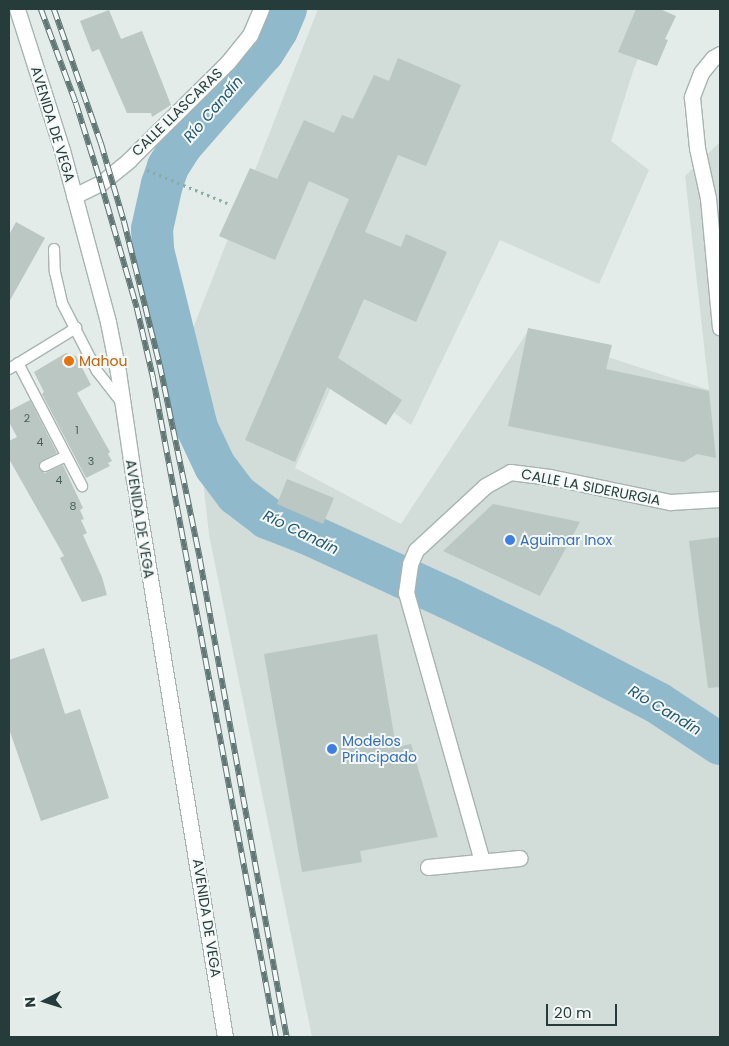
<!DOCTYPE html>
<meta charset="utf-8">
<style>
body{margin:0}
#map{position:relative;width:729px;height:1046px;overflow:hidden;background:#e4ecea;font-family:Poppins,sans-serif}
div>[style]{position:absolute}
.built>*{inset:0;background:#d2dcd9}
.river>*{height:42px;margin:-21px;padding:0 21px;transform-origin:21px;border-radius:21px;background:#91b9cc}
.building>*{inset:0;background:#bac7c3}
.path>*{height:3px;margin-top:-1.5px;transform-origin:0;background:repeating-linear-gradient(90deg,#87ada7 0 2.5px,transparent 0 6.5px)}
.roads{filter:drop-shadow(1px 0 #a7b4b2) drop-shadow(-1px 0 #a7b4b2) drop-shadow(0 1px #a7b4b2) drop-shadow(0 -1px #a7b4b2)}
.service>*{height:10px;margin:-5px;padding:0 5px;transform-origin:5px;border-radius:5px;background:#fff}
.minor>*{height:15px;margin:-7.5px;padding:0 7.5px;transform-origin:7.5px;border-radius:7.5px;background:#fff}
.tertiary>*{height:15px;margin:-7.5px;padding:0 7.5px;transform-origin:7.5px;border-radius:7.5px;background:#fff}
.rail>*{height:5.5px;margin-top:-2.75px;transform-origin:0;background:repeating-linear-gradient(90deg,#f4f9f7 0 11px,#607775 0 22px);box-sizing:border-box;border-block:1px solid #607775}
.dots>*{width:14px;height:14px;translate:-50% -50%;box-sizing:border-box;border:2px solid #f4f9f7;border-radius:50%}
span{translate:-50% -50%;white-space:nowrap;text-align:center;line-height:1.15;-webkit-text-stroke:4px #f4f9f7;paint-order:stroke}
.number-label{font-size:11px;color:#4a5f5c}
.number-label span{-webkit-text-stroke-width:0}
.street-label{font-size:14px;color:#253c3a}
.food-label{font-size:14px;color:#c56008}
.left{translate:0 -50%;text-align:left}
.shop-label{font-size:14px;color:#366cbe}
.water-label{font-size:15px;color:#245873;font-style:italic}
.frame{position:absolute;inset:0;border:10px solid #253c3a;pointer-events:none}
.north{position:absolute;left:20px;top:976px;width:50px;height:50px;-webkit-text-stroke:4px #f4f9f7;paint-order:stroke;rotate:265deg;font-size:14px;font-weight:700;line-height:20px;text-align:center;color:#253c3a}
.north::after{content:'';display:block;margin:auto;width:18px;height:22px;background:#253c3a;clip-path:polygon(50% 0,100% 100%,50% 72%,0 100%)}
.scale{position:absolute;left:546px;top:1004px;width:71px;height:22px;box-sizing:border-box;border:2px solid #253c3a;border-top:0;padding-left:6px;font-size:15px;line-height:18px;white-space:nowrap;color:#253c3a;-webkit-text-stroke:4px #f4f9f7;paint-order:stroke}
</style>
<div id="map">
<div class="built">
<div style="clip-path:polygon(318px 9px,661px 9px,634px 68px,611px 141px,649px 170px,599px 284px,500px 240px,411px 425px,338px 372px,295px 468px,401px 524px,528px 331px,709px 390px,685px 176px,720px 142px,720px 1037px,312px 1037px,209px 535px,188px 341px)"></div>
</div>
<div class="river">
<div style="left:286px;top:9px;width:23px;rotate:113deg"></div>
<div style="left:277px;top:30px;width:26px;rotate:122deg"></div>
<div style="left:263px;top:52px;width:125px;rotate:131.1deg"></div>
<div style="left:181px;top:146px;width:25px;rotate:122deg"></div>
<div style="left:168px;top:167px;width:18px;rotate:109deg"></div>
<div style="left:162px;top:184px;width:46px;rotate:102.5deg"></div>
<div style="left:152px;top:229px;width:21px;rotate:87deg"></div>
<div style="left:153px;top:250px;width:183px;rotate:76.1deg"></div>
<div style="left:197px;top:428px;width:42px;rotate:64.7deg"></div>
<div style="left:215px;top:466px;width:36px;rotate:53deg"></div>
<div style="left:237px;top:495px;width:38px;rotate:37deg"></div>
<div style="left:267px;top:518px;width:44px;rotate:21.3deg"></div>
<div style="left:308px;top:534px;width:154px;rotate:24.6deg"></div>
<div style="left:448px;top:598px;width:113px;rotate:25.7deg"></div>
<div style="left:550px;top:647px;width:122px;rotate:27.4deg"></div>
<div style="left:658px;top:703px;width:74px;rotate:33.5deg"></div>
</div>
<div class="building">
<div style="clip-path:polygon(636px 9px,660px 9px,676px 16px,665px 39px,668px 40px,657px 66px,618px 52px)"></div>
<div style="clip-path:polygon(109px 10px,121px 39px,142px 31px,171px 105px,152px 117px,151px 113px,127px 113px,99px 49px,92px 52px,80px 21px)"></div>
<div style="clip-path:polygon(398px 58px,461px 85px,426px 166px,398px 155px,365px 232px,401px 247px,406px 234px,447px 252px,416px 322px,364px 299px,338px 358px,402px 400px,386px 425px,327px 387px,295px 462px,245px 440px,349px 199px,309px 181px,275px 260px,219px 236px,250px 168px,277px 179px,304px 120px,334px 133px,342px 115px,353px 119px,374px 75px,389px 81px)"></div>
<div style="clip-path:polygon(16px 222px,45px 238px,9px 302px,9px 235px)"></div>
<div style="clip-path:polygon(528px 328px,612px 345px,606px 369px,709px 391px,716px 458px,697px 454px,684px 462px,508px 426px)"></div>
<div style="clip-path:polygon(66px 353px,76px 356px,91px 385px,77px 393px,110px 452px,108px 454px,112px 461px,108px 463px,110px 466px,86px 478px,42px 394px,44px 392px,34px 372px)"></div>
<div style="clip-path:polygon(30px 400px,57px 453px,40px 462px,39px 468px,45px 473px,63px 465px,83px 508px,80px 510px,84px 519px,81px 520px,87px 533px,83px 535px,102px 577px,107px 595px,82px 602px,60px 558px,64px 556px,9px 459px,9px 441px,17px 437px,9px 422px,9px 411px)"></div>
<div style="clip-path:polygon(287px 479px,334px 498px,323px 524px,277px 504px)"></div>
<div style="clip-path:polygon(493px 504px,580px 522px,540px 596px,443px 551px)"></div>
<div style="clip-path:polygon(720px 537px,720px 687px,708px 688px,689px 541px)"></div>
<div style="clip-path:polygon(377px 634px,396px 747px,411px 744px,438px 837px,360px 851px,362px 862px,302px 872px,264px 654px)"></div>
<div style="clip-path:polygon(44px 648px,65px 714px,80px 709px,109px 798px,41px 821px,9px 729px,9px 660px)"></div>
</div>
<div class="path">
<div style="left:147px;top:170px;width:87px;rotate:22.4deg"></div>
</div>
<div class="roads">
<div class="service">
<div style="left:54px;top:249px;width:23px;rotate:88deg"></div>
<div style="left:55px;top:272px;width:32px;rotate:77deg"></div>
<div style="left:62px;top:303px;width:76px;rotate:62.8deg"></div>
<div style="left:97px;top:371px;width:41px;rotate:52deg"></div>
<div style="left:18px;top:363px;width:139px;rotate:62.5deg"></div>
<div style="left:9px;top:369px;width:79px;rotate:-31.5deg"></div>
<div style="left:45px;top:466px;width:23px;rotate:-25deg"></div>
</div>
<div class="minor">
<div style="left:720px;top:54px;width:8px;rotate:150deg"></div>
<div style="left:713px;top:58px;width:19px;rotate:129deg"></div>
<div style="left:701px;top:73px;width:26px;rotate:111deg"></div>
<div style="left:692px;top:97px;width:51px;rotate:84.4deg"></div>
<div style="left:697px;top:148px;width:51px;rotate:77.6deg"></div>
<div style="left:708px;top:198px;width:130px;rotate:84.7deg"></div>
<div style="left:74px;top:196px;width:30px;rotate:-26deg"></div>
<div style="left:101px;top:183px;width:36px;rotate:-39deg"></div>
<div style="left:129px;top:160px;width:139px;rotate:-44.7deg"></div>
<div style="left:228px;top:62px;width:35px;rotate:-51deg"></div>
<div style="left:250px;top:35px;width:28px;rotate:-67deg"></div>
<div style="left:482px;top:861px;width:279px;rotate:-105.8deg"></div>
<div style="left:406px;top:593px;width:29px;rotate:-82deg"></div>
<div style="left:410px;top:564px;width:15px;rotate:-67deg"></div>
<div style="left:416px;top:550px;width:94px;rotate:-42.8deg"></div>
<div style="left:485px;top:486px;width:29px;rotate:-29deg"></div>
<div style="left:510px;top:472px;width:40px;rotate:7.1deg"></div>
<div style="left:550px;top:477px;width:123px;rotate:11.8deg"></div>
<div style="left:670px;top:502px;width:50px;rotate:-3.4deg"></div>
<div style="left:428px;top:867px;width:92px;rotate:-5.6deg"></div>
</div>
<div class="tertiary">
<div style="left:17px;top:9px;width:148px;rotate:72.3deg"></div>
<div style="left:62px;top:150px;width:178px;rotate:75deg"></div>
<div style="left:108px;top:322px;width:51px;rotate:78.7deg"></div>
<div style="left:118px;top:372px;width:109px;rotate:81.6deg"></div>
<div style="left:134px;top:480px;width:564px;rotate:80.72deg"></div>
</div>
</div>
<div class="rail">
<div style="left:41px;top:9px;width:100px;rotate:69.6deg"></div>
<div style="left:76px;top:103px;width:84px;rotate:72.6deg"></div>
<div style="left:101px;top:183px;width:130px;rotate:73.9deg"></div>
<div style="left:137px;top:308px;width:71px;rotate:76.9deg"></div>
<div style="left:153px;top:377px;width:671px;rotate:79.44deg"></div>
<div style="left:54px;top:9px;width:142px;rotate:70.7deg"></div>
<div style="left:101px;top:143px;width:81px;rotate:73.6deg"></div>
<div style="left:124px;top:221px;width:148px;rotate:76deg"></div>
<div style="left:160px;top:365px;width:198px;rotate:78.3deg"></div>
<div style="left:200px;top:559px;width:486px;rotate:79.7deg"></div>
</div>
<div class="dots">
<div style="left:69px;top:361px;background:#e8710a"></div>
<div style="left:510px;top:540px;background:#3f7fe0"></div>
<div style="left:332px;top:749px;background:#3f7fe0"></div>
</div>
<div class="number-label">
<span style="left:27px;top:418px">2</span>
<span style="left:77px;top:430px">1</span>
<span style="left:40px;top:442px">4</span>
<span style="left:91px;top:461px">3</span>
<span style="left:59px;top:480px">4</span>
<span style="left:73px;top:506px">8</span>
</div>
<div class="street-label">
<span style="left:177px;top:112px;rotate:-44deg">CALLE LLASCARAS</span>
<span style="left:53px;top:124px;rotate:73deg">AVENIDA DE VEGA</span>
<span style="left:591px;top:487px;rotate:11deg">CALLE LA SIDERURGIA</span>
<span style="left:140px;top:519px;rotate:81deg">AVENIDA DE VEGA</span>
<span style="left:207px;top:918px;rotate:81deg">AVENIDA DE VEGA</span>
</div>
<div class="food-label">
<span class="left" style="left:79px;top:361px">Mahou</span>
</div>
<div class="shop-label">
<span class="left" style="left:520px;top:540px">Aguimar Inox</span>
<span class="left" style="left:342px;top:749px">Modelos<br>Principado</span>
</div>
<div class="water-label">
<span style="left:213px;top:109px;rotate:-49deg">Río Candín</span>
<span style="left:301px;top:532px;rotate:26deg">Río Candín</span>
<span style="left:665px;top:710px;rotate:31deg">Río Candín</span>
</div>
<div class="frame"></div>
<div class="north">N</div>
<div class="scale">20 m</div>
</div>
